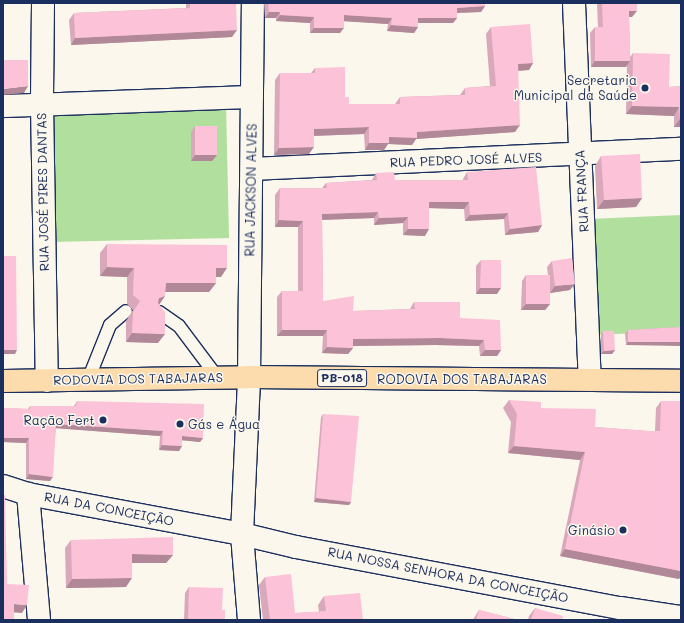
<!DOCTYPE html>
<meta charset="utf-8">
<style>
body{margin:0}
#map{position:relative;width:684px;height:623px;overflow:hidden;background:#fbf7ec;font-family:Mali,sans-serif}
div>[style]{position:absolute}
.green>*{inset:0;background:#b1df9e}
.roads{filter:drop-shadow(1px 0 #1b2f5e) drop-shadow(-1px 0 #1b2f5e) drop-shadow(0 1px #1b2f5e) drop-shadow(0 -1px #1b2f5e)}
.service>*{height:12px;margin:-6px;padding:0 6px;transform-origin:6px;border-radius:6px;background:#fbf7ec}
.minor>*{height:22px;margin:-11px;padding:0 11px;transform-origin:11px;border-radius:11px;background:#fbf7ec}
.primary>*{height:22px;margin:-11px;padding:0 11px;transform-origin:11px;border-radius:11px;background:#fcdcac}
.wall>*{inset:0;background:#d9a8ba}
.shaded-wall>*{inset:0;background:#b08897}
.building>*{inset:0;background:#fcc3d8}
.dots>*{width:11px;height:11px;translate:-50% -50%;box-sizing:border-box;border:2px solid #fbf7ec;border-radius:50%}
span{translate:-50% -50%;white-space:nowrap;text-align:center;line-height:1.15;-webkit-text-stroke:3px #fbf7ec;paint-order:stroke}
.shield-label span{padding:1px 3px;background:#fbf7ec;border:1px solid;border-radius:3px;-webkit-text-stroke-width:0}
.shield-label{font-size:12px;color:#1b2f5e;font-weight:700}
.poi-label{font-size:13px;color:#1b2f5e}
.right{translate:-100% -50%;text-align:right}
.left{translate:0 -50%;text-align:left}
.street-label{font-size:13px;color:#1b2f5e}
.frame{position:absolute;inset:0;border:4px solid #1b2f5e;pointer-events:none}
</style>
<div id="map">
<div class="green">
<div style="clip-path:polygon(226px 104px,229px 238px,50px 242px,47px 108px)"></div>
<div style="clip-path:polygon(681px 215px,681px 331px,594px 335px,589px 219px)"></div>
</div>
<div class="roads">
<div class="service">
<div style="left:159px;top:312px;width:24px;rotate:35deg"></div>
<div style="left:179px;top:326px;width:65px;rotate:53.1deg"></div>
<div style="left:88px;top:380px;width:59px;rotate:-68.2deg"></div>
<div style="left:110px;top:325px;width:21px;rotate:-41deg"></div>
</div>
<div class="minor">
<div style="left:43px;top:3px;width:102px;rotate:90.6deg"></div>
<div style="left:42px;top:105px;width:276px;rotate:89deg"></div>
<div style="left:574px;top:3px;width:377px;rotate:87.6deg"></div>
<div style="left:3px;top:106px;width:249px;rotate:-2.1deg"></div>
<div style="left:252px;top:169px;width:429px;rotate:-2.7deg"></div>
<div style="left:3px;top:486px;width:26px;rotate:18deg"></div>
<div style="left:28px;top:494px;width:218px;rotate:10.6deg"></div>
<div style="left:242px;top:534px;width:56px;rotate:13.5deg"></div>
<div style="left:296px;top:547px;width:330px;rotate:10.7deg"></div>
<div style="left:620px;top:608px;width:62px;rotate:8.4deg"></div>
<div style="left:28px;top:494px;width:126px;rotate:85deg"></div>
<div style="left:249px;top:620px;width:86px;rotate:-94.7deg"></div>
<div style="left:242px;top:534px;width:157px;rotate:-87.4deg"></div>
<div style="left:249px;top:377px;width:374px;rotate:-89.4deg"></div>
</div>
<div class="primary">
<div style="left:3px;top:381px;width:246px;rotate:-0.9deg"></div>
<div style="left:249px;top:377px;width:432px;rotate:0.5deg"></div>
</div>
</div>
<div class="wall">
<div style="clip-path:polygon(186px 3px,236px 3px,232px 37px,71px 45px,69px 20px,74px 13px,186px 8px)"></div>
<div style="clip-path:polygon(264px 3px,485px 3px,485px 6px,481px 12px,457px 13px,457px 18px,453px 23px,418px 23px,418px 27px,414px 33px,387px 31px,388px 24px,344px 21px,340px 33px,310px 33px,310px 23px,276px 21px,276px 18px,265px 18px)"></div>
<div style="clip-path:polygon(597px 3px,637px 3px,632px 17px,629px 17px,630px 57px,633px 53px,669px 87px,681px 86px,681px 127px,674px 127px,674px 116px,626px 114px,627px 65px,626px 67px,591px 67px,590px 33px,595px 27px,598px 27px)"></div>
<div style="clip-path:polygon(491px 27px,533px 63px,529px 70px,518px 71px,515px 132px,416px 139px,412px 145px,388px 144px,384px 150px,365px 150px,364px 134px,314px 136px,309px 154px,274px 155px,275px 80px,280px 73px,311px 73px,315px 68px,345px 97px,349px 104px,395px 104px,400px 97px,460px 95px,465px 88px,490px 86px,486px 34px)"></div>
<div style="clip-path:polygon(195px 126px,217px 155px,212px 161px,191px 161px,191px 132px)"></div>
<div style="clip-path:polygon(601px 156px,642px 198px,636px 207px,597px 209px,595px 166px)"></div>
<div style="clip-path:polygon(467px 172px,542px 225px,538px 232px,505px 235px,504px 219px,465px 221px,464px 209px,429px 208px,425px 236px,403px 235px,403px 223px,374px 225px,374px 218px,322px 220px,323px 301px,353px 311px,410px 309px,414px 302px,460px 318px,501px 350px,497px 356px,480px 356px,479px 346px,436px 345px,353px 346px,353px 348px,348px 354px,322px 353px,323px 336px,277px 336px,277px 297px,282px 291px,298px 291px,298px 227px,275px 227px,275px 195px,280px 188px,322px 188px,326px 183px,372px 180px,376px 173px,395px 180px,463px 180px,463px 179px)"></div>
<div style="clip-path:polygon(107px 244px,221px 277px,216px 277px,216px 283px,209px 292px,165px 292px,165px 296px,159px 304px,158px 343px,126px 342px,126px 321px,133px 310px,127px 304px,127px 277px,100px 276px,100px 253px)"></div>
<div style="clip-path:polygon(481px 260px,497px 294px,476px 294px,476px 266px)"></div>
<div style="clip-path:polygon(552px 261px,570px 290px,550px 293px,550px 290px,550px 304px,545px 310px,521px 310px,522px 281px,526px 275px,548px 275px,547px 267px)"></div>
<div style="clip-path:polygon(681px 327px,626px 345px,625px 333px,628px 330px)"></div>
<div style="clip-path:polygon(603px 331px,615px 350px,612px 354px,601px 354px,601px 335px)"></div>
<div style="clip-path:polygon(509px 400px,541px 408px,595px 427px,648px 431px,655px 431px,656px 408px,661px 401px,679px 579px,560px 556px,580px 460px,508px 453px,511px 422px,503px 408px)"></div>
<div style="clip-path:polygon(77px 401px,203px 438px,200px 442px,182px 440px,182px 446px,179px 451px,159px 450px,160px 436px,56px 428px,50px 481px,26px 479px,26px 443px,3px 442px,3px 408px,28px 409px,30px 406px,74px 406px)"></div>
<div style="clip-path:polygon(323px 414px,351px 502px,349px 505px,314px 502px,321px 417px)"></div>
<div style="clip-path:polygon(71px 540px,173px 555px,166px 563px,132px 563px,126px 587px,66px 588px,65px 548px)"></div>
<div style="clip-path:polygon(265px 577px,295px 613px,319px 612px,318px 605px,324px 596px,363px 620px,263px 620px,259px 585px)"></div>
<div style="clip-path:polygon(189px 587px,222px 610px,225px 620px,184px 620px,185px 593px)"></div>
<div style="clip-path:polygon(535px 608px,562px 620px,528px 620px,529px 616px)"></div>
<div style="clip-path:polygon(479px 610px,518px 620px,473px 620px,474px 618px)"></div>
</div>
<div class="shaded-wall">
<div style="clip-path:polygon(485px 6px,481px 12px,453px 13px,457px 8px)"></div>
<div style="clip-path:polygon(629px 11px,637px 11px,632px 17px,625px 17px)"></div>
<div style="clip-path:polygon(269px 12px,280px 12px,276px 18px,265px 18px)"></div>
<div style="clip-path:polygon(280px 15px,314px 17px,310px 23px,276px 21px)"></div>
<div style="clip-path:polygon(344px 15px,392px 18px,388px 24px,340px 21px)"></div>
<div style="clip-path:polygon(418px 18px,457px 18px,453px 23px,414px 23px)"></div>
<div style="clip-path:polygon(391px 25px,418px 27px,414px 33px,387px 31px)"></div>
<div style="clip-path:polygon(314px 28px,344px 28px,340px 33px,310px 33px)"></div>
<div style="clip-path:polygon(237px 30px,232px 37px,71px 45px,75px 38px)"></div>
<div style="clip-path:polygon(595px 61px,630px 61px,626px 67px,591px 67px)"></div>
<div style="clip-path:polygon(533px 63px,529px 70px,513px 71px,518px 64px)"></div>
<div style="clip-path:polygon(28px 86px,24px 93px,3px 95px,3px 89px)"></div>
<div style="clip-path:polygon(632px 106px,679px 107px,674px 116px,626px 114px)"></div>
<div style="clip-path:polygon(680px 119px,681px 119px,681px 127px,674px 127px)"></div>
<div style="clip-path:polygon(520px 125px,515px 132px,416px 139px,412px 145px,388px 144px,384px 150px,365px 150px,369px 143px,389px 137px,417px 132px)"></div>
<div style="clip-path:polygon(369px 127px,364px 134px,309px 136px,314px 129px)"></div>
<div style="clip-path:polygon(314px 147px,309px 154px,274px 155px,279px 148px)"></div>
<div style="clip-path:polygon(195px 155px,217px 155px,212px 161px,191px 161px)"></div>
<div style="clip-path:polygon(642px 198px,636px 207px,597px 209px,604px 200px)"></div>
<div style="clip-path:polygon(429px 202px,469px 202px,464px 209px,425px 208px)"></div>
<div style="clip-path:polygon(378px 212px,374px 218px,318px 220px,322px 214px)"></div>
<div style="clip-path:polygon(508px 213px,504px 219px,465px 221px,470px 215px)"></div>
<div style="clip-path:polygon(408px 217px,403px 223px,374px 225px,379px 218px)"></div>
<div style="clip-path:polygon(279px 220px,303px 221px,298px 227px,275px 227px)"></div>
<div style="clip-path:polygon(542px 225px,538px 232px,505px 235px,510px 229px)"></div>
<div style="clip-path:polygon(408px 229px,429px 229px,425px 236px,403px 235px)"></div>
<div style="clip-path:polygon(107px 267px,134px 268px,127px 277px,100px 276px)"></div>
<div style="clip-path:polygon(216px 268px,227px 268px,221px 277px,209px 277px)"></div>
<div style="clip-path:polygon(166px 283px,216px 283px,209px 292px,159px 292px)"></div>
<div style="clip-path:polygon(575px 284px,570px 290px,550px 293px,555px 286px)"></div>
<div style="clip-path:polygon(480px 288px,501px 288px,497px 294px,476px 294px)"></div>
<div style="clip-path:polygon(165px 296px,159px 305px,153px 307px,159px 298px)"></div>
<div style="clip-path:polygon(526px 304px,550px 304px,545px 310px,521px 310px)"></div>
<div style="clip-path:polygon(282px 330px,327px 330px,323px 336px,277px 336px)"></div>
<div style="clip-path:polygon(132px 333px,165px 334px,158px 343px,126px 342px)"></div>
<div style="clip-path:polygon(440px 338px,484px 340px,479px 346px,436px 345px,348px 346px,353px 339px)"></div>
<div style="clip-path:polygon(628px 342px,681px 342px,681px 346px,626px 345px)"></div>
<div style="clip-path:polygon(327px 347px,353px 348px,348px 354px,322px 353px)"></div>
<div style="clip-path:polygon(3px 350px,17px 350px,15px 354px,3px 354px)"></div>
<div style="clip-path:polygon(485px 350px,501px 350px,497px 356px,480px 356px)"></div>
<div style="clip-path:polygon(615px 350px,612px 354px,601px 354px,604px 351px)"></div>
<div style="clip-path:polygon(56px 424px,163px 431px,160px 436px,53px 428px)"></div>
<div style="clip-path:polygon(182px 436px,203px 438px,200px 442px,179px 440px)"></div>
<div style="clip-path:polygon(3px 438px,29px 438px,26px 443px,3px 442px)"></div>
<div style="clip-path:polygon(162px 445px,182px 446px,179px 451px,159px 450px)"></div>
<div style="clip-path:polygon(514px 446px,585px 452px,580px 460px,508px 453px)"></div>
<div style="clip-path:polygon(29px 474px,53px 477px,50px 481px,26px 479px)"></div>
<div style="clip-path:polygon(316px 498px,351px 502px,349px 505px,314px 502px)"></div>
<div style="clip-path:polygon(565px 549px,681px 571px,681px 576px,679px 579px,560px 556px)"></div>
<div style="clip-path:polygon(132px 554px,173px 555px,166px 563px,125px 563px)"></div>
<div style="clip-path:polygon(132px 578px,126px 587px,66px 588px,72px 579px)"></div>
<div style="clip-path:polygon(14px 604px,27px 605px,22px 613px,8px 612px)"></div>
</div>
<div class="building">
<div style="clip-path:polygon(190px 3px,236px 3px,237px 30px,75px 38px,74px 13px,190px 8px)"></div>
<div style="clip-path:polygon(268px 3px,485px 3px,485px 6px,457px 8px,457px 18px,418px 18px,418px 27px,391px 25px,392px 18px,344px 15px,344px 28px,314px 28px,314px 17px,280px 15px,280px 12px,269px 12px)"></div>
<div style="clip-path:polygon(602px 3px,637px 3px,637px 11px,629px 11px,630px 61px,595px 61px,595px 27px,603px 27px)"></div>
<div style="clip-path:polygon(530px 24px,533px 63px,518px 64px,520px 125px,417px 132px,417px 138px,389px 137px,389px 143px,369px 143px,369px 127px,314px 129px,314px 147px,279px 148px,280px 73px,315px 73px,315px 68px,345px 67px,345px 97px,349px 97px,349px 104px,400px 104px,400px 97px,465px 95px,465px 88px,496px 86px,491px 27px)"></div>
<div style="clip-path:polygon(633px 53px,670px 54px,669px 87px,681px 86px,681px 119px,680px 119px,679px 107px,632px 106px)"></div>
<div style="clip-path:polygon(3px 60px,28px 60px,28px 86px,3px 89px)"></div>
<div style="clip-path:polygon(195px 126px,217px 126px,217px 155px,195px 155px)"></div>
<div style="clip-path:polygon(640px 154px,642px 198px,604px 200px,601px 156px)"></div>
<div style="clip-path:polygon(536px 167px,542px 225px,510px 229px,508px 213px,470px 215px,469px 202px,429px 202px,429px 229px,408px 229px,408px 217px,379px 218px,378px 212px,322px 214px,323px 301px,354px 296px,353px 311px,415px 309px,414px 302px,460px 302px,460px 318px,500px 320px,501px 350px,485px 350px,484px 340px,440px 338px,353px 339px,353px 348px,327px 347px,327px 330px,282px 330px,282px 291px,303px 291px,303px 221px,279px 220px,280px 188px,327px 188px,326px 183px,377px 180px,376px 173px,394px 172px,395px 180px,468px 180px,467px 172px)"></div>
<div style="clip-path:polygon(107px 244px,227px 245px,227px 268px,216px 268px,216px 283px,166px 283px,165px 296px,159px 298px,158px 303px,165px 312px,165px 334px,132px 333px,133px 312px,140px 301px,133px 295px,134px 268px,107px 267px)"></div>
<div style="clip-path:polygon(3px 256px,16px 256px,17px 350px,3px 350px)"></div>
<div style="clip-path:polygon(572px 258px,575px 284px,555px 286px,552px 261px)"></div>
<div style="clip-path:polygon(481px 260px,501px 260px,501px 288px,480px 288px)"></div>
<div style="clip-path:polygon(526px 275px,550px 275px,550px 304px,526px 304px)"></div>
<div style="clip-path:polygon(681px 327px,681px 342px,628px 342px,628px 330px)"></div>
<div style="clip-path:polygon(603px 331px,614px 331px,615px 350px,604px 351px)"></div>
<div style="clip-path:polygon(509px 400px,541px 402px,541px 408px,596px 409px,595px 427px,648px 431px,660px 431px,661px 401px,681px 401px,681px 571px,565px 549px,585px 452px,514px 446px,517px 414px)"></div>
<div style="clip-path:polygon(77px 401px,204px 404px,203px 438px,182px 436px,182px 446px,162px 445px,163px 431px,56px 424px,53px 477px,29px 474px,29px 438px,3px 438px,3px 408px,30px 409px,30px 406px,76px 406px)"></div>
<div style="clip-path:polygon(323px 414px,359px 416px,351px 502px,316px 498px)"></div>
<div style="clip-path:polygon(3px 495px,5px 495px,7px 584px,29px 585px,27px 605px,14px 604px,14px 620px,3px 620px)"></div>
<div style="clip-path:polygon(173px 537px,173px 555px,132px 554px,132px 578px,72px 579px,71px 540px)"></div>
<div style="clip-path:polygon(291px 574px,295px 613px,326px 611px,324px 596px,360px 593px,363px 620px,270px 620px,265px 577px)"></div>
<div style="clip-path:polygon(189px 587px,223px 588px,222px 610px,225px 610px,225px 620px,188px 620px)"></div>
<div style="clip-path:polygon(535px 608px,563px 616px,562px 620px,531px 620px)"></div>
<div style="clip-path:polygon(479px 610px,518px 620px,476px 620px)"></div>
</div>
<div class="dots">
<div style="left:645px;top:88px;background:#1b2f5e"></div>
<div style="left:103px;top:420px;background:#1b2f5e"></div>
<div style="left:180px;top:424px;background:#1b2f5e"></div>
<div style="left:623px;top:530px;background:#1b2f5e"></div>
</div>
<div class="shield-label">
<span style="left:342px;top:378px">PB-018</span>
</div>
<div class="poi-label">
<span class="right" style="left:637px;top:88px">Secretaria<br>Municipal da Saúde</span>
<span class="right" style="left:95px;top:420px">Ração Fert</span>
<span class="left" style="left:188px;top:424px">Gás e Água</span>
<span class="right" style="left:615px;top:530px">Ginásio</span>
</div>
<div class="street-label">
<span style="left:466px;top:160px;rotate:-2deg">RUA PEDRO JOSÉ ALVES</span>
<span style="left:251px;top:190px;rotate:-89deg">RUA JACKSON ALVES</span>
<span style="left:582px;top:191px;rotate:-93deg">RUA FRANÇA</span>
<span style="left:43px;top:192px;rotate:-91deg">RUA JOSÉ PIRES DANTAS</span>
<span style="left:138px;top:379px;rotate:-1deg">RODOVIA DOS TABAJARAS</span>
<span style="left:462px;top:379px">RODOVIA DOS TABAJARAS</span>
<span style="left:109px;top:509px;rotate:11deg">RUA DA CONCEIÇÃO</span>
<span style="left:448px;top:575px;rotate:11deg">RUA NOSSA SENHORA DA CONCEIÇÃO</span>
</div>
<div class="frame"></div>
</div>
